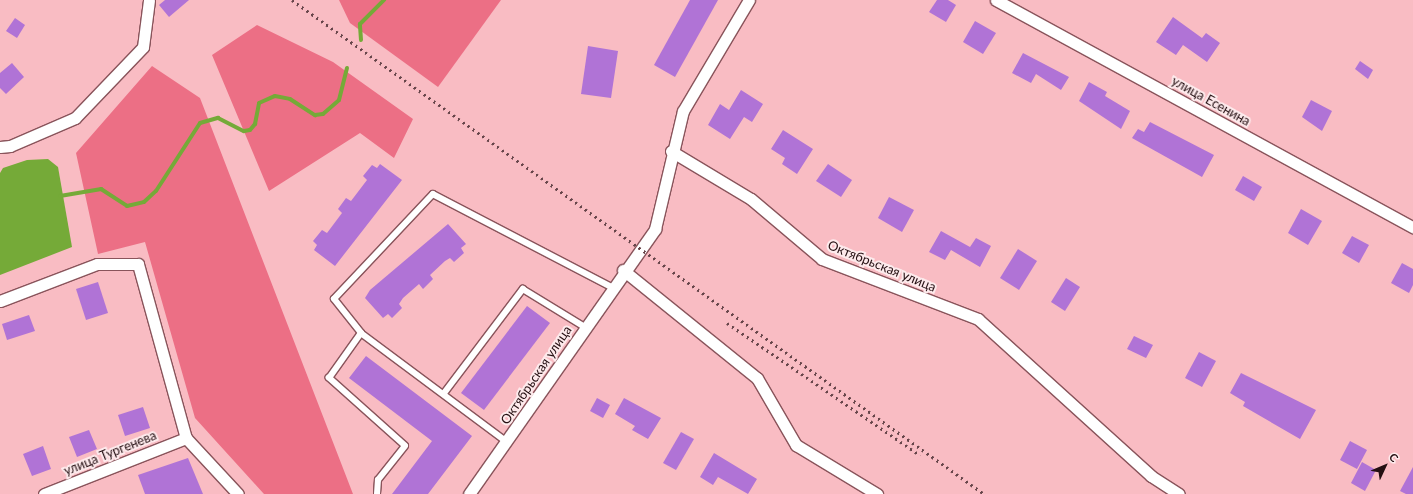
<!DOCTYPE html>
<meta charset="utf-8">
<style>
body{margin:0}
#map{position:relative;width:1413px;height:494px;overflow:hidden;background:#f9bcc3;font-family:Lato,sans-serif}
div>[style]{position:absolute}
.forest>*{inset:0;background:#ec6f85}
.water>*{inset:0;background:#75aa38}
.stream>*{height:4px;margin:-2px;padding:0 2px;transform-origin:2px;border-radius:2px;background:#75aa38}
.building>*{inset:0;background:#b073d6}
.roads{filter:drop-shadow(1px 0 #89545b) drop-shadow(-1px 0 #89545b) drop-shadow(0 1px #89545b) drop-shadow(0 -1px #89545b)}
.service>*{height:5.5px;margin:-2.75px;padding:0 2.75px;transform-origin:2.75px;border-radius:2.75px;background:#fff}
.minor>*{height:11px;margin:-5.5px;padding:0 5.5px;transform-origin:5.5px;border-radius:5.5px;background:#fff}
.rail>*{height:3px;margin-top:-1.5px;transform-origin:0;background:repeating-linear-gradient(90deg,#67454a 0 2px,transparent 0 6px)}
span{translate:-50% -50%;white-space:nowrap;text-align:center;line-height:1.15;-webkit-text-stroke:4px #fdeaec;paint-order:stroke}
.street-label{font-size:13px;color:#240f12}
.north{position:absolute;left:1365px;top:446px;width:40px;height:40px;-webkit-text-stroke:3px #fdeaec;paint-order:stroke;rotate:46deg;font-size:11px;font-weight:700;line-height:16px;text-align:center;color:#240f12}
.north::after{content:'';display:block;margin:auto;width:14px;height:18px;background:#240f12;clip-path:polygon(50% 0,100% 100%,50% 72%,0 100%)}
</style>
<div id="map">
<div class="forest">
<div style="clip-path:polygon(339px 0,501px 0,438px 87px,350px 23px)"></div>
<div style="clip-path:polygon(257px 25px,333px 62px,413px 119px,394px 158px,360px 133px,269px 191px,212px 55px)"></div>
<div style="clip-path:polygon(152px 66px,200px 98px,353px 494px,264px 494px,195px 418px,145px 242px,98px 254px,76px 153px)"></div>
</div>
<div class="water">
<div style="clip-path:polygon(48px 159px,58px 167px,72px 247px,0 275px,0 173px,3px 168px,27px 160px)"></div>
</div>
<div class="stream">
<div style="left:361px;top:40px;width:16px;rotate:-94deg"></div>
<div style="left:360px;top:24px;width:34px;rotate:-45deg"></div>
<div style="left:60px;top:196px;width:42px;rotate:-9.7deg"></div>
<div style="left:101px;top:189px;width:31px;rotate:33deg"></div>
<div style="left:127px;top:206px;width:17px;rotate:-13deg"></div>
<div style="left:144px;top:202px;width:16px;rotate:-43deg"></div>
<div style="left:156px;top:191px;width:81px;rotate:-57.1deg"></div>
<div style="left:200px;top:123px;width:19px;rotate:-16deg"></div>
<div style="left:218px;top:118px;width:29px;rotate:27deg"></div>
<div style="left:244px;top:131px;width:6px;rotate:-9deg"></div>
<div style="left:250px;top:130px;width:8px;rotate:-50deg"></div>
<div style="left:255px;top:124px;width:21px;rotate:-79deg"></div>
<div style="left:259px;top:103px;width:17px;rotate:-24deg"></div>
<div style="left:275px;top:96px;width:15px;rotate:11deg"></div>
<div style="left:290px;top:99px;width:30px;rotate:33deg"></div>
<div style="left:315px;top:115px;width:8px;rotate:-7deg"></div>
<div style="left:323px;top:114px;width:21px;rotate:-41deg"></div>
<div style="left:339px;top:100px;width:33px;rotate:-76deg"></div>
</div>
<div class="building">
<div style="clip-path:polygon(165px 0,189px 0,169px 17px,159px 5px)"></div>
<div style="clip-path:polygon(690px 0,718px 0,675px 77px,654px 65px)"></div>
<div style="clip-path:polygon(937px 0,948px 0,956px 5px,946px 22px,929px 12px)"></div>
<div style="clip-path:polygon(1173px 17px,1202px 38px,1206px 33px,1220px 43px,1207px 62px,1183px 45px,1176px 55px,1156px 42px)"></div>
<div style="clip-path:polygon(15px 18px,25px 25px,17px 38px,6px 31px)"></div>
<div style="clip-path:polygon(975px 21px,996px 33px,983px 54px,963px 42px)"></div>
<div style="clip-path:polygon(588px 46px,618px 51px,611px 98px,581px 94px)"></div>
<div style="clip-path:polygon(1023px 53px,1069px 77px,1061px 90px,1036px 74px,1031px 83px,1012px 73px)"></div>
<div style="clip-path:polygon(1360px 61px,1373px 70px,1368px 79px,1355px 69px)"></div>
<div style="clip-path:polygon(12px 63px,24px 77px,6px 94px,0 88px,0 73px)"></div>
<div style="clip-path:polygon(1089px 82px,1107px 92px,1105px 96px,1130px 111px,1121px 129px,1079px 101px)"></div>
<div style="clip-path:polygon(741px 90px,763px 104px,752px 122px,744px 117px,730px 139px,708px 125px,720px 104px,729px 110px)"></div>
<div style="clip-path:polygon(1311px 100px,1332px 111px,1322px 131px,1302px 117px)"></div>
<div style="clip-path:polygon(1150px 122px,1214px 155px,1202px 177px,1132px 138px,1138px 129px,1144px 132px)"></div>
<div style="clip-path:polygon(783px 130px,813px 149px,797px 174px,782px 164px,785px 158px,771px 149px)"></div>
<div style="clip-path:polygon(380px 164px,402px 180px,335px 266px,314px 250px,317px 245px,313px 241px,322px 230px,327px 233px,342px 213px,338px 209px,346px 198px,351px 201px,367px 180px,363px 176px,372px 165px,377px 168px)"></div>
<div style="clip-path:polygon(828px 164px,852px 180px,841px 197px,816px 181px)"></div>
<div style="clip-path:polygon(1243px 176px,1262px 187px,1254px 201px,1235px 190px)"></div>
<div style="clip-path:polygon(889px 197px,914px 210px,902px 232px,878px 218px)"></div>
<div style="clip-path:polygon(1301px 209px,1322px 221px,1308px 245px,1288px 233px)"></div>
<div style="clip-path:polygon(448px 224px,466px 244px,461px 248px,464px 253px,454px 262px,450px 258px,445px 261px,430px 275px,433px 279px,423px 289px,419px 284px,403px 298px,399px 304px,402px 308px,392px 318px,388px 314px,383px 318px,365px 298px,370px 290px)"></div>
<div style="clip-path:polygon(941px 231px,970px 247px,976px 238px,991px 246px,980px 267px,951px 250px,945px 260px,929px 252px)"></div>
<div style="clip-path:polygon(1352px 236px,1369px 245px,1359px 263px,1342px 253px)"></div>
<div style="clip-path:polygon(1018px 249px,1037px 261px,1019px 290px,1000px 278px)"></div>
<div style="clip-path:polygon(1402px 263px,1413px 269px,1413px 285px,1409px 293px,1391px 283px)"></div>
<div style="clip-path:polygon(1066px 278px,1080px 287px,1065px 311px,1051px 302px)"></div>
<div style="clip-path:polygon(98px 282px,108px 313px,86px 320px,76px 289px)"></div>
<div style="clip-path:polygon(527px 306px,550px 323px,484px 410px,461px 393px)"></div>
<div style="clip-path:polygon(29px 315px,35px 331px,7px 340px,2px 324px)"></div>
<div style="clip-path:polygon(1134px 336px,1153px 345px,1146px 358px,1127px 349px)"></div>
<div style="clip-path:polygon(1199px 352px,1216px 361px,1202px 387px,1185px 378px)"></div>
<div style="clip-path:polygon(366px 356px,472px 436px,428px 494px,392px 494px,432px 441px,349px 378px)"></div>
<div style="clip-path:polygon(1241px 373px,1316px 410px,1300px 439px,1243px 406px,1245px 402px,1230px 393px)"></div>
<div style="clip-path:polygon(597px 398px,610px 405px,603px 418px,590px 411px)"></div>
<div style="clip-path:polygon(624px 398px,661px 418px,648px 439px,632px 430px,635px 426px,615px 414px)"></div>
<div style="clip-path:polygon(143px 407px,150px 428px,125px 436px,118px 415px)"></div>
<div style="clip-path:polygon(89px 430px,97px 449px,77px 457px,69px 437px)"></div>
<div style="clip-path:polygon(681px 432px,694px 439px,676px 470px,663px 463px)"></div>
<div style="clip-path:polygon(1350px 441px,1367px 450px,1357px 469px,1340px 460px)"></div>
<div style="clip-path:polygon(43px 446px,51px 469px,32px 476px,23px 454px)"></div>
<div style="clip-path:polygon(714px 453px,757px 479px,748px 494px,718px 477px,713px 485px,700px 477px)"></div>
<div style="clip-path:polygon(188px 458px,203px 494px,145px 494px,138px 475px)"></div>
<div style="clip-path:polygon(1362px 462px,1376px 470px,1365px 491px,1351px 483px)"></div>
<div style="clip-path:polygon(1413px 467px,1413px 494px,1406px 494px,1400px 491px)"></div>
</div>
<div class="roads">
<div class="service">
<div style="left:361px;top:333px;width:43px;rotate:-128.5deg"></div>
<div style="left:334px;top:299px;width:144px;rotate:-46.7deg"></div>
<div style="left:433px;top:194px;width:202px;rotate:27.5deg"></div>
<div style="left:445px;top:392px;width:129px;rotate:-52.9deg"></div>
<div style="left:523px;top:289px;width:73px;rotate:31.5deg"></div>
<div style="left:377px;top:494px;width:14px;rotate:-86deg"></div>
<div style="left:378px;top:480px;width:43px;rotate:-51.5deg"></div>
<div style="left:405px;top:446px;width:102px;rotate:-138.2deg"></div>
<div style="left:329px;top:378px;width:55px;rotate:-54.6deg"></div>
<div style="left:361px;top:333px;width:182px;rotate:36.7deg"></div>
</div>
<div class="minor">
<div style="left:996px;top:0;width:475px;rotate:28.6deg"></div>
<div style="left:0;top:147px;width:10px;rotate:-6deg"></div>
<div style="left:10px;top:146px;width:71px;rotate:-23.3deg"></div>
<div style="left:75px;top:118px;width:98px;rotate:-46.2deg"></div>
<div style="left:143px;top:47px;width:47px;rotate:-82.7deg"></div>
<div style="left:671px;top:151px;width:93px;rotate:31deg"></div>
<div style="left:751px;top:199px;width:93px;rotate:40.2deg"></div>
<div style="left:822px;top:259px;width:167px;rotate:21deg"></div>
<div style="left:978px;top:319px;width:234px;rotate:42.2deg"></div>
<div style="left:1151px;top:476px;width:33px;rotate:33deg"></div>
<div style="left:623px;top:270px;width:172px;rotate:38.9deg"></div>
<div style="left:757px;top:378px;width:78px;rotate:59.8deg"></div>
<div style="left:796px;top:445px;width:95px;rotate:31.2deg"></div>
<div style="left:0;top:301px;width:104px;rotate:-20.9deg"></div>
<div style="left:97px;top:264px;width:41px"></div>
<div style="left:138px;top:264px;width:180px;rotate:74.6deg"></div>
<div style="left:186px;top:438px;width:76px;rotate:47.1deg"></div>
<div style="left:44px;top:494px;width:153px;rotate:-21.5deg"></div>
<div style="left:469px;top:494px;width:324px;rotate:-54.9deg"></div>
<div style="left:655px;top:229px;width:121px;rotate:-76.7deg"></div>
<div style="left:683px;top:111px;width:129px;rotate:-59.3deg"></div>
</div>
</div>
<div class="rail">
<div style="left:292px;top:0;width:850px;rotate:35.52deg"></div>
<div style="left:727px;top:323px;width:234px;rotate:34.4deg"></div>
</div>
<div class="street-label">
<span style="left:1211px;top:101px;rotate:29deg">улица Есенина</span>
<span style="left:882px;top:266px;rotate:22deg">Октябрьская улица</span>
<span style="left:536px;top:375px;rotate:-56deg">Октябрьская улица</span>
<span style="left:110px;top:453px;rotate:-22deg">улица Тургенева</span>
</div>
<div class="north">С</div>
</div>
